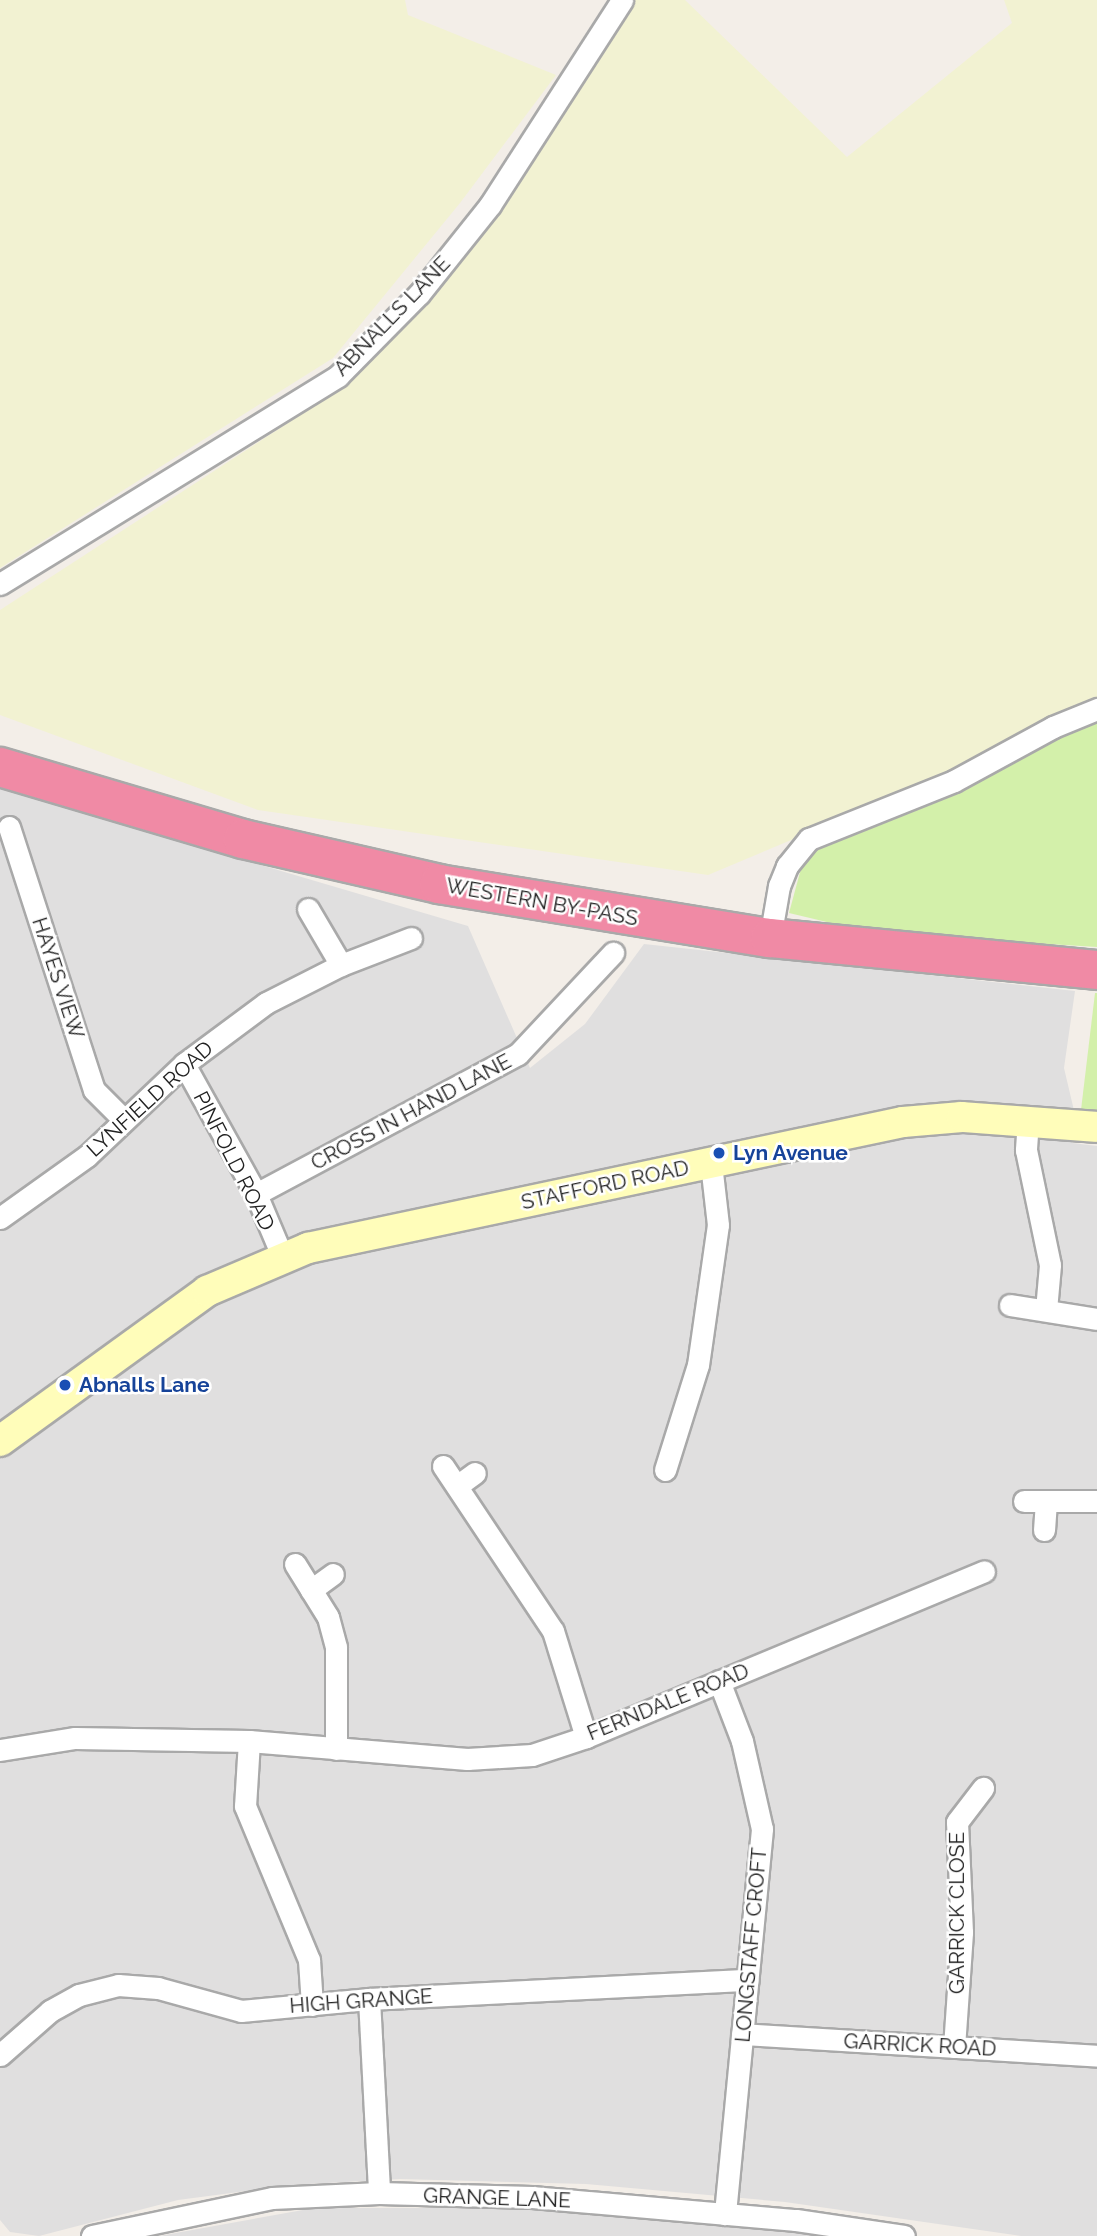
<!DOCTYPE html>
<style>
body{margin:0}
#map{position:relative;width:1097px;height:2236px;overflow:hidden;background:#f3eee8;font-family:Raleway,sans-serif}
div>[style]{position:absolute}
.residential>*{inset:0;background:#e0dfdf}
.farmland>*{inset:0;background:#f2f2d2}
.grass>*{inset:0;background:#d3f0aa}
.roads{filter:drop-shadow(2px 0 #a9a9a9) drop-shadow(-2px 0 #a9a9a9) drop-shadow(0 2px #a9a9a9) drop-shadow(0 -2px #a9a9a9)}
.street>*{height:21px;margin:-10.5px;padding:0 10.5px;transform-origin:10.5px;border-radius:10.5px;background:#fff}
.secondary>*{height:30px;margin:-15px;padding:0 15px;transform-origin:15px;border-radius:15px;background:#fffdba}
.highway>*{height:38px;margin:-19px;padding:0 19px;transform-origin:19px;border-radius:19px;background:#f08aa5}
.dots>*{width:19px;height:19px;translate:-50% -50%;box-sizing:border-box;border:4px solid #fff;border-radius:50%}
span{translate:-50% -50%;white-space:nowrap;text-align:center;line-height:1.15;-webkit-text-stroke:5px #fff;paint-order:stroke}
.street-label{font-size:21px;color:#222}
.transit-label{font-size:21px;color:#164399;font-weight:700}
.left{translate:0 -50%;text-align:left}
</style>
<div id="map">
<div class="residential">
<div style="clip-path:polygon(0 788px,468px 926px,530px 1068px,585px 1024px,644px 944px,1075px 991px,1064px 1068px,1076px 1119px,1072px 1143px,1097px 1146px,1097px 2236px,1021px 2236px,785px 2202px,586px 2184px,400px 2179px,291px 2185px,178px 2200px,39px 2236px,10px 2232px,0 2220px)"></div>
<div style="clip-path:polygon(314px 2208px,532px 2208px,824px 2236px,159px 2236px)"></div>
</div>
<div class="farmland">
<div style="clip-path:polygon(0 0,405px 0,408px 15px,556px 75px,460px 203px,333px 358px,0 568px)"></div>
<div style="clip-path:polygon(624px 0,685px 0,847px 157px,1012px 23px,1004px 0,1097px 0,1097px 700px,910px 798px,846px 817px,708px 875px,258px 810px,0 715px,0 610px,325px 399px,475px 224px)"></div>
</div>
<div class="grass">
<div style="clip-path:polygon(1097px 709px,1097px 947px,873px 933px,789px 913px,809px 839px)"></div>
<div style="clip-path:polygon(1095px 993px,1097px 993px,1097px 1111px,1081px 1110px)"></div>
</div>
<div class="roads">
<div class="street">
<div style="left:0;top:584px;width:397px;rotate:-31.6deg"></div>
<div style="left:338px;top:376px;width:115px;rotate:-45.4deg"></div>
<div style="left:419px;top:294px;width:114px;rotate:-51.4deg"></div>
<div style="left:490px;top:205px;width:244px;rotate:-57.2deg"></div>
<div style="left:9px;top:827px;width:276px;rotate:72.1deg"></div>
<div style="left:94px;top:1090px;width:41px;rotate:45deg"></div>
<div style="left:308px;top:909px;width:65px;rotate:59.5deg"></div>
<div style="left:770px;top:938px;width:53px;rotate:-80.2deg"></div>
<div style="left:779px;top:886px;width:22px;rotate:-68deg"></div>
<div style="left:787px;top:866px;width:35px;rotate:-51deg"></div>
<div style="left:809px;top:839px;width:156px;rotate:-21.8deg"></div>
<div style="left:954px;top:781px;width:113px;rotate:-28.6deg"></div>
<div style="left:1053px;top:727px;width:48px;rotate:-22.2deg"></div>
<div style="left:184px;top:1064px;width:149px;rotate:61deg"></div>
<div style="left:256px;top:1194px;width:69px;rotate:67.1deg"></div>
<div style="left:1028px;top:1120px;width:30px;rotate:94deg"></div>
<div style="left:1026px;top:1150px;width:117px;rotate:78.2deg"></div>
<div style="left:1050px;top:1265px;width:45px;rotate:95.1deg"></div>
<div style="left:256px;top:1194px;width:297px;rotate:-28.1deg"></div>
<div style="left:518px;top:1054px;width:139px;rotate:-46.8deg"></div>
<div style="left:0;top:1218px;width:107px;rotate:-35.5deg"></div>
<div style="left:87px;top:1156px;width:134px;rotate:-43.5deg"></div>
<div style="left:184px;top:1064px;width:102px;rotate:-36.6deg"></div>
<div style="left:266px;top:1003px;width:84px;rotate:-26.9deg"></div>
<div style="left:341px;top:965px;width:75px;rotate:-21.1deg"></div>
<div style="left:1010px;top:1305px;width:88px;rotate:9.1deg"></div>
<div style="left:443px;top:1466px;width:198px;rotate:56.3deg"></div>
<div style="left:553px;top:1631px;width:111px;rotate:72.7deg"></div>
<div style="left:665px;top:1470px;width:110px;rotate:-72.6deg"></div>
<div style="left:698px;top:1365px;width:141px;rotate:-81.9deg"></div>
<div style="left:718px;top:1225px;width:61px;rotate:-96.5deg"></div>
<div style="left:457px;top:1486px;width:22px;rotate:-36deg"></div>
<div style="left:1024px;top:1501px;width:73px"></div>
<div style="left:1044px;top:1530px;width:26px;rotate:-86deg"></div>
<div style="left:295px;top:1564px;width:62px;rotate:58.1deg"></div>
<div style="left:328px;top:1617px;width:31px;rotate:75deg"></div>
<div style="left:336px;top:1647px;width:102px;rotate:90deg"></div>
<div style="left:311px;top:1590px;width:27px;rotate:-36deg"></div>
<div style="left:719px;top:1681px;width:64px;rotate:69deg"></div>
<div style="left:742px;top:1741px;width:90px;rotate:77.2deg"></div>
<div style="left:762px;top:1829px;width:387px;rotate:95.5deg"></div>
<div style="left:249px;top:1741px;width:65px;rotate:93.5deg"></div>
<div style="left:245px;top:1806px;width:167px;rotate:67.4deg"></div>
<div style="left:309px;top:1960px;width:45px;rotate:86.2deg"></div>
<div style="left:0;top:1750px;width:76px;rotate:-9.1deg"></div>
<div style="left:75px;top:1738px;width:174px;rotate:1deg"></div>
<div style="left:249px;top:1741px;width:219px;rotate:4.7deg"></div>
<div style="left:467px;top:1759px;width:65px;rotate:-3.5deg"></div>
<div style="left:532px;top:1755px;width:57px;rotate:-18.4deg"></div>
<div style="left:586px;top:1737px;width:431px;rotate:-22.6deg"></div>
<div style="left:369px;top:1999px;width:194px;rotate:87deg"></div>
<div style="left:742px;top:2034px;width:356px;rotate:3.5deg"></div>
<div style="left:954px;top:2047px;width:115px;rotate:-86deg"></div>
<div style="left:962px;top:1932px;width:110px;rotate:-92.6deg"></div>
<div style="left:957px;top:1822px;width:43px;rotate:-52.6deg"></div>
<div style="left:0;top:2055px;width:67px;rotate:-41.3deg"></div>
<div style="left:50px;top:2011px;width:33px;rotate:-29deg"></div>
<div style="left:79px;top:1995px;width:40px;rotate:-14.4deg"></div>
<div style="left:118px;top:1985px;width:40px;rotate:4.3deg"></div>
<div style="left:158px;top:1988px;width:86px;rotate:15.5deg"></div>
<div style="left:241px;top:2011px;width:129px;rotate:-5.4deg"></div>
<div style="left:369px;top:1999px;width:379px;rotate:-2.9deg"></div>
<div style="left:92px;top:2236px;width:184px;rotate:-11.9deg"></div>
<div style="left:272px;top:2198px;width:107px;rotate:-2.7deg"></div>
<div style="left:379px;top:2193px;width:153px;rotate:1.5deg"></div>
<div style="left:532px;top:2197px;width:265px;rotate:5deg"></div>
<div style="left:796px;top:2220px;width:109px;rotate:8.4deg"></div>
</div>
<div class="secondary">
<div style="left:0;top:1441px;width:256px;rotate:-35.9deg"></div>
<div style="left:207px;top:1291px;width:110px;rotate:-23.1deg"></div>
<div style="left:308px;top:1248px;width:608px;rotate:-11.96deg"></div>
<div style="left:903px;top:1122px;width:59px;rotate:-4.8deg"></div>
<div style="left:962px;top:1117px;width:135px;rotate:4.2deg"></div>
</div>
<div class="highway">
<div style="left:0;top:767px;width:253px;rotate:16.5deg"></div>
<div style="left:243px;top:839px;width:201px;rotate:12.9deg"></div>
<div style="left:439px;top:884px;width:335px;rotate:9.3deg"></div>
<div style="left:770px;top:938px;width:329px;rotate:5.6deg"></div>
</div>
</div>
<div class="dots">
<div style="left:719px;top:1153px;background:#1a4fb4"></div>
<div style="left:65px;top:1385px;background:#1a4fb4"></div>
</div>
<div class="street-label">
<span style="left:392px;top:316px;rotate:-46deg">ABNALLS LANE</span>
<span style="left:542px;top:902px;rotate:10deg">WESTERN BY-PASS</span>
<span style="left:58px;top:978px;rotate:72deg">HAYES VIEW</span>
<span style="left:150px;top:1099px;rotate:-42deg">LYNFIELD ROAD</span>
<span style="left:411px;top:1112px;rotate:-28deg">CROSS IN HAND LANE</span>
<span style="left:234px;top:1161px;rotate:63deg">PINFOLD ROAD</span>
<span style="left:605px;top:1185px;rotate:-12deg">STAFFORD ROAD</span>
<span style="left:668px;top:1702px;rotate:-22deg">FERNDALE ROAD</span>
<span style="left:957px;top:1913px;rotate:-90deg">GARRICK CLOSE</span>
<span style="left:751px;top:1945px;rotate:-85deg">LONGSTAFF CROFT</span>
<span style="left:361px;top:2001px;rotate:-4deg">HIGH GRANGE</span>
<span style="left:920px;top:2045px;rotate:3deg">GARRICK ROAD</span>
<span style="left:497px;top:2198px;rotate:2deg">GRANGE LANE</span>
</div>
<div class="transit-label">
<span class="left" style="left:733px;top:1153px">Lyn Avenue</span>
<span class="left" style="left:79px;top:1385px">Abnalls Lane</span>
</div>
</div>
